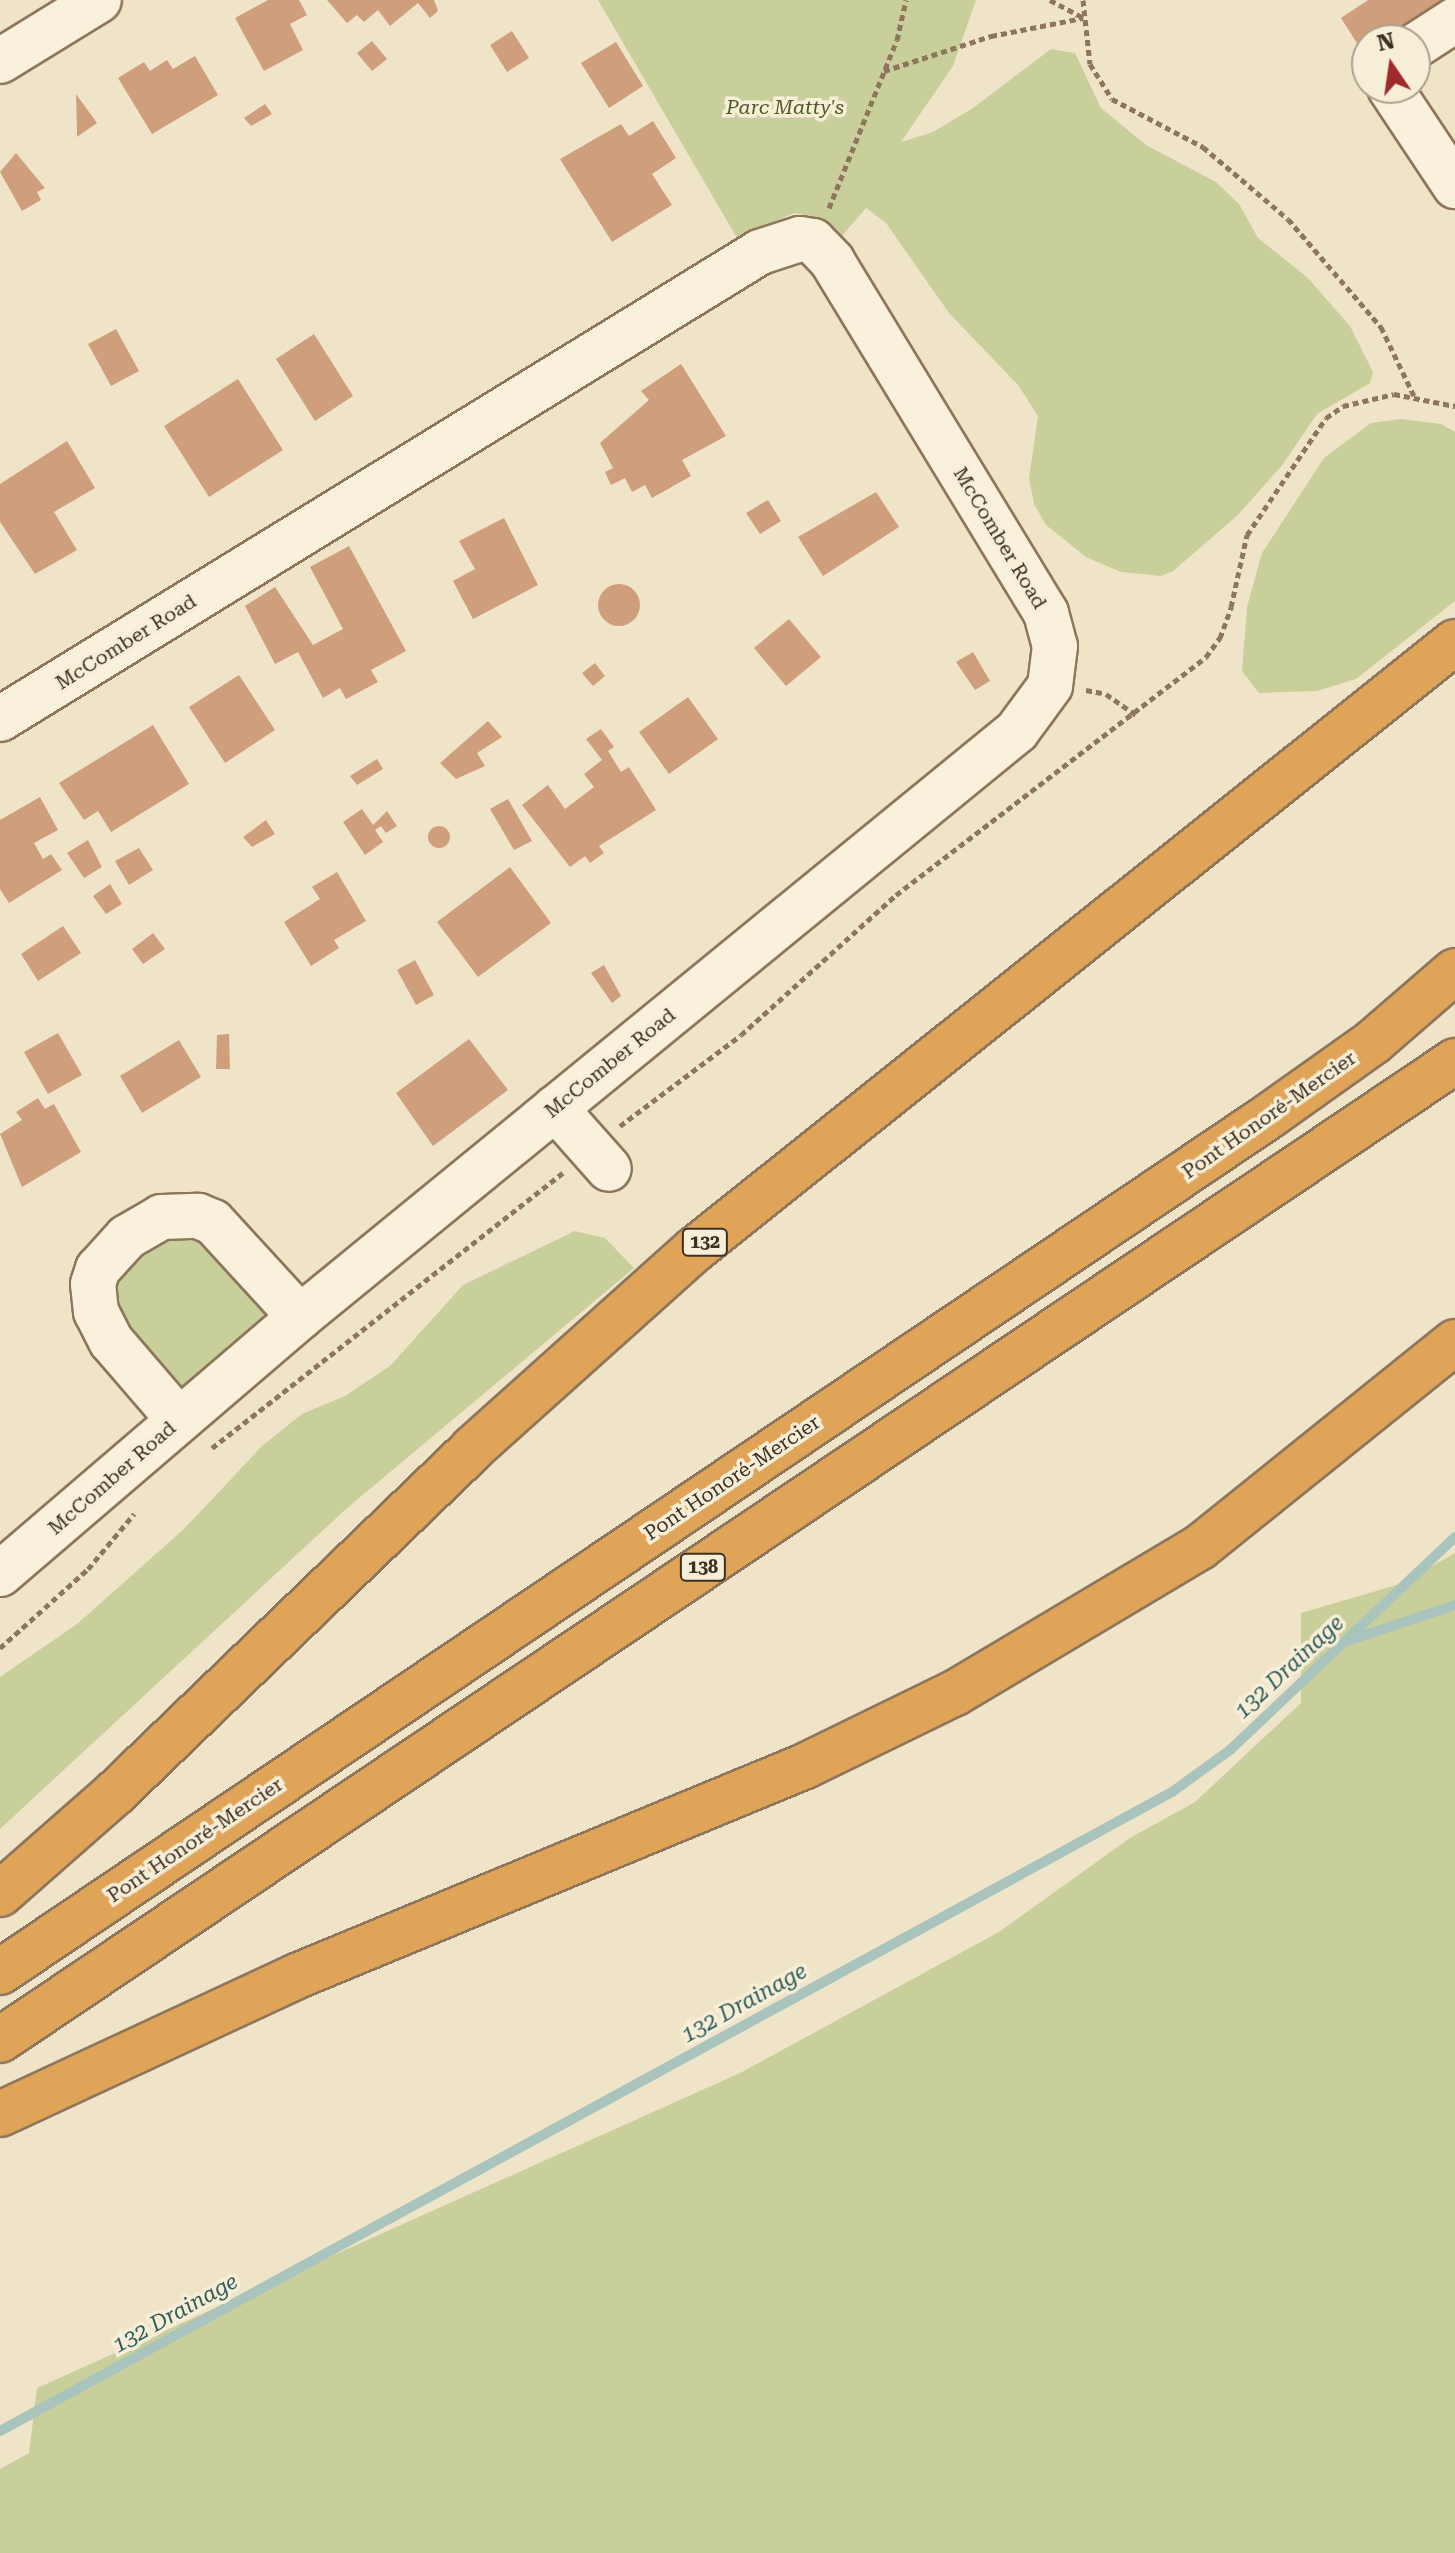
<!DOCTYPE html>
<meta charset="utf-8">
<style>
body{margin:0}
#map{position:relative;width:1455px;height:2553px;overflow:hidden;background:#f0e4c8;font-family:"Roboto Serif",serif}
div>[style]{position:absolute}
.green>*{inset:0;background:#c9cf9b}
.stream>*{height:10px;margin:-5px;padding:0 5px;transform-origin:5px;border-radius:5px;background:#a9c4bc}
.building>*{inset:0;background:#cf9f7d}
.round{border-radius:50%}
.path>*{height:5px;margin-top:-2.5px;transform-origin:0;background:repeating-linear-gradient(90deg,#8d765c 0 6px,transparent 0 10px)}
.roads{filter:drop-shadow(2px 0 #8d765c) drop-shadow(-2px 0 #8d765c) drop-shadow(0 2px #8d765c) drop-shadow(0 -2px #8d765c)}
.minor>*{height:44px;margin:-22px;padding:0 22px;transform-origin:22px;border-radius:22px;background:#faf1dc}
.highway>*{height:44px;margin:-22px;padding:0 22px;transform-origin:22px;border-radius:22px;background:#e0a458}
span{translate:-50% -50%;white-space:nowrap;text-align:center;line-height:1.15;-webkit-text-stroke:7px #f7eed8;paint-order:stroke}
.shield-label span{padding:2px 6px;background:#f7eed8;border:2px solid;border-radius:6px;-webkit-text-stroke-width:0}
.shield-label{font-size:18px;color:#3d2e20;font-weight:700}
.park-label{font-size:20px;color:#4d5a26;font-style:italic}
.street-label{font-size:20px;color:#3d2e20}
.water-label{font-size:22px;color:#2f5d5a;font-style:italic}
.north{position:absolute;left:1351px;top:24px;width:80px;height:80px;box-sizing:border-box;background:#f7eed8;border:2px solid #ada18e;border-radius:50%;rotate:347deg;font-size:22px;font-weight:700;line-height:32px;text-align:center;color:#3d2e20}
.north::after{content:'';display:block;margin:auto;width:28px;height:36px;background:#9e2a2b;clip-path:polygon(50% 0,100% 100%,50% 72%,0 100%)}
</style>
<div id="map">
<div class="green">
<div style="clip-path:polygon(598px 0,976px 0,953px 66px,901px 142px,933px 132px,973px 108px,1051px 49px,1075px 53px,1101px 108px,1146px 145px,1216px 182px,1239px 204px,1258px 238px,1307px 277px,1350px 326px,1373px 372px,1370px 383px,1317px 414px,1283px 464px,1238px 515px,1173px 571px,1161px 576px,1121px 572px,1086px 557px,1046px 525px,1034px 504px,1029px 478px,1038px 416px,1018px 385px,949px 313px,886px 223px,866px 208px,841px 237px,811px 216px,794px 213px,737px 238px)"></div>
<div style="clip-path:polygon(1401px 419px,1441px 424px,1455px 432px,1455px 601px,1356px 679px,1317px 691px,1259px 693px,1242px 671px,1247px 607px,1262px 553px,1324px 458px,1371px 423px)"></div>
<div style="clip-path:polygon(197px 1229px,264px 1307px,264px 1317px,190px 1384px,178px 1386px,117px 1323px,113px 1276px,152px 1237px)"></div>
<div style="clip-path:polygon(575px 1231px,605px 1238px,634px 1268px,346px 1509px,0 1829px,0 1677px,77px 1624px,184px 1529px,262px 1446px,302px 1414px,345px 1396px,390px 1366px,463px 1285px)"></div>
<div style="clip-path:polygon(1455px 1553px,1455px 2553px,0 2553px,0 2469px,29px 2453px,37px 2388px,740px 2073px,999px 1932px,1130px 1838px,1195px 1802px,1301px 1703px,1301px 1613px,1400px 1584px)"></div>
</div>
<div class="stream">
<div style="left:1350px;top:1640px;width:111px;rotate:-18.4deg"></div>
<div style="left:0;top:2431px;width:1335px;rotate:-28.6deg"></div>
<div style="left:1172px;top:1792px;width:72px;rotate:-35.9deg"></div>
<div style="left:1230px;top:1750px;width:310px;rotate:-43.4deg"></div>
</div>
<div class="building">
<div style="clip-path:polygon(268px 0,299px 0,307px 15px,290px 24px,303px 50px,264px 71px,235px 18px)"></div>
<div style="clip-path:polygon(327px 0,434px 0,438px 11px,430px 18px,418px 3px,390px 26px,378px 10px,364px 22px,357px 15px,347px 23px)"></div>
<div style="clip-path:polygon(1368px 0,1455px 0,1403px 40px,1367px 40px,1367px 59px,1341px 18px)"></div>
<div style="clip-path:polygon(512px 31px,529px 58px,507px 72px,490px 45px)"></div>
<div style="clip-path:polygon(372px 41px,387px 59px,372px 71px,357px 53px)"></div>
<div style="clip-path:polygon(616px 42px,643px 86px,609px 108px,581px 63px)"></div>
<div style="clip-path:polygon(195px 56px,218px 95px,152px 134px,118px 78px,144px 62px,150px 71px,167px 60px,173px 69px)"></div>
<div style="clip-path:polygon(76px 94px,97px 123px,77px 137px,77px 130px)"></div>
<div style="clip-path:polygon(265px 104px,272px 114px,251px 126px,244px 118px)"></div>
<div style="clip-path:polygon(653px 121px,676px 158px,652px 174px,672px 205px,612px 242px,560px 159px,621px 124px,629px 136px)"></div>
<div style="clip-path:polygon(16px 153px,45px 188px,37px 192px,41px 200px,22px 211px,0 172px)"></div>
<div style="clip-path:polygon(116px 329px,139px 371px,111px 386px,88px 344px)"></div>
<div style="clip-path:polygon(314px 334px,353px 396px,315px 421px,276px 359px)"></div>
<div style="clip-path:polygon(681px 364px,726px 436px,682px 460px,691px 476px,652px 498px,645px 485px,632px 492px,625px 478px,611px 485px,605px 472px,613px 468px,600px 443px,649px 400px,641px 391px)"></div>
<div style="clip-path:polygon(238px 379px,283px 450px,209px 497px,164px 426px)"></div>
<div style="clip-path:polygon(67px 441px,95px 488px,54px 512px,77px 550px,35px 574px,0 522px,0 484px)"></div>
<div style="clip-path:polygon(876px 492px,899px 527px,823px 576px,798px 537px)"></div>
<div style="clip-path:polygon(768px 500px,781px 521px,760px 534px,746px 513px)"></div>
<div style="clip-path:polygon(504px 518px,538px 585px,473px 619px,453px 581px,475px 569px,459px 541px)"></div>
<div style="clip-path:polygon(349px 546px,406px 651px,371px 670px,378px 682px,346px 699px,340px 688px,323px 698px,298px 652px,275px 664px,245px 606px,275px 587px,313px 645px,343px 629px,310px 567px)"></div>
<div class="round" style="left:598px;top:584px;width:42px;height:42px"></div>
<div style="clip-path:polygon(789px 619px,821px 657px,786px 686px,754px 648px)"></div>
<div style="clip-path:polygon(973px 652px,990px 681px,975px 690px,956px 662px)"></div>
<div style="clip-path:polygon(595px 663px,605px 676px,593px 686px,582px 673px)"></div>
<div style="clip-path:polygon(239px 675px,275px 730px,225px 763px,189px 707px)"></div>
<div style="clip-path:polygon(688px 697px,718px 739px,669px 774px,639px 732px)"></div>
<div style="clip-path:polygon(488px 721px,502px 737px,477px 753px,485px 766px,456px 779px,440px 763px)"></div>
<div style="clip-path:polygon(153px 725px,189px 784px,111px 832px,98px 811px,84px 820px,59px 783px)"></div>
<div style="clip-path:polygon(601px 729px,614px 747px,608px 751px,621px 772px,629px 767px,656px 810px,599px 846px,604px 853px,590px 863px,585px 856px,570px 867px,522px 805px,548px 785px,565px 809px,594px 787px,584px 774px,602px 760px,586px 739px)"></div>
<div style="clip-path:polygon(377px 759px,383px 769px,357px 785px,350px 776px)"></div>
<div style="clip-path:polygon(40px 797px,58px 830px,34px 843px,43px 859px,51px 854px,62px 870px,9px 903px,0 889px,0 820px)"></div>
<div style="clip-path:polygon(508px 799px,532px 841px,514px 850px,490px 809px)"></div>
<div style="clip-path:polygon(362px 809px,373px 825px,387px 811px,397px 826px,386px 833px,381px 826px,375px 830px,383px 842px,365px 855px,343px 822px)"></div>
<div style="clip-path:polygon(266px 820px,275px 834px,252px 847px,243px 837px)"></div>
<div class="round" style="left:428px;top:826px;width:22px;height:22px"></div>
<div style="clip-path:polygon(88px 840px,102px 867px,84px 878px,67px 853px)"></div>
<div style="clip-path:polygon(139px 848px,153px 870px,129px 885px,115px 861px)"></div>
<div style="clip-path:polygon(510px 867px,551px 923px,478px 977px,437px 922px)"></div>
<div style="clip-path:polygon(337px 872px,366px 921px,334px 940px,339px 948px,311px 966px,284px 922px,320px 899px,312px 887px)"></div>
<div style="clip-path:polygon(110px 884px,122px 904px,106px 914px,93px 896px)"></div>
<div style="clip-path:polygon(63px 926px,81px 953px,38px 981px,21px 954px)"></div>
<div style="clip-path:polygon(153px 933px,165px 949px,143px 964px,132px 949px)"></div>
<div style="clip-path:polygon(415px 960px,434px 995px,416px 1005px,397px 970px)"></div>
<div style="clip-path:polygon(604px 965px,621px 996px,612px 1003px,591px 973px)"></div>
<div style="clip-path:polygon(58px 1033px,82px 1075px,48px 1094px,24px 1052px)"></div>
<div style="clip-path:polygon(229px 1034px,230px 1069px,216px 1069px,217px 1035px)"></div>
<div style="clip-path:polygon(469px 1039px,508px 1090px,433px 1146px,396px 1093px)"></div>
<div style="clip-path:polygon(179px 1040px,201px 1077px,142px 1113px,120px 1076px)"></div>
<div style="clip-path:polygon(38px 1098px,45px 1109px,54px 1104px,81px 1152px,22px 1187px,0 1134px,22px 1120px,16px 1112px)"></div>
</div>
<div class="path">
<div style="left:1050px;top:0;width:36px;rotate:28deg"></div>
<div style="left:1083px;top:0;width:64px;rotate:83.8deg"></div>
<div style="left:1090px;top:64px;width:41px;rotate:57.8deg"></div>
<div style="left:1112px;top:99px;width:103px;rotate:27.8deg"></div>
<div style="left:1203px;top:147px;width:111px;rotate:40.3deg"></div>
<div style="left:1288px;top:219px;width:143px;rotate:49.3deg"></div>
<div style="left:1381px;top:327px;width:79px;rotate:64.4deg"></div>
<div style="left:884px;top:71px;width:113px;rotate:-18.1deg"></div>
<div style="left:991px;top:36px;width:94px;rotate:-11.1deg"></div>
<div style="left:829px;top:208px;width:181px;rotate:-68deg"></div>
<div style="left:897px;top:40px;width:41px;rotate:-77.3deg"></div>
<div style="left:1086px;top:690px;width:20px;rotate:11deg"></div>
<div style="left:1106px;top:694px;width:37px;rotate:35deg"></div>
<div style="left:620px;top:1126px;width:151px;rotate:-36.9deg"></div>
<div style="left:741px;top:1035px;width:209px;rotate:-42.1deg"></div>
<div style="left:896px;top:895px;width:391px;rotate:-37.5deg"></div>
<div style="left:1206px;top:657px;width:24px;rotate:-54deg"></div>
<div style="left:1220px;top:638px;width:33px;rotate:-70deg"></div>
<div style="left:1231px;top:607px;width:74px;rotate:-77.5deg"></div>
<div style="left:1247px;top:535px;width:141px;rotate:-56deg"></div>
<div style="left:1326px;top:418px;width:21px;rotate:-35deg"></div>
<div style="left:1343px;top:406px;width:52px;rotate:-13.2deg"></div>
<div style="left:1394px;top:394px;width:62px;rotate:11.1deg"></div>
<div style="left:212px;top:1448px;width:446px;rotate:-38.1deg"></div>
<div style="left:0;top:1648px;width:118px;rotate:-41.9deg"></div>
<div style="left:88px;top:1569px;width:72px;rotate:-50.1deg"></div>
</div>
<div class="roads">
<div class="minor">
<div style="left:1415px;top:46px;width:48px;rotate:-33deg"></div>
<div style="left:0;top:61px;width:116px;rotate:-31.6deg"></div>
<div style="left:1390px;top:88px;width:118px;rotate:56.4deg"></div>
<div style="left:0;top:719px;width:892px;rotate:-31.57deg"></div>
<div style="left:760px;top:252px;width:42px;rotate:-18deg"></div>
<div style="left:800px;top:239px;width:13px;rotate:9deg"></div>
<div style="left:813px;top:241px;width:28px;rotate:46deg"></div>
<div style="left:832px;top:261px;width:412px;rotate:58.7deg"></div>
<div style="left:1046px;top:613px;width:34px;rotate:75deg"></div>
<div style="left:1055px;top:646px;width:40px;rotate:97.1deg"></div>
<div style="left:1050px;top:686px;width:56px;rotate:126.3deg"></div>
<div style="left:1017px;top:731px;width:926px;rotate:140.74deg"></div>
<div style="left:300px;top:1317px;width:395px;rotate:139.4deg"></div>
<div style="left:555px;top:1108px;width:81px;rotate:48.5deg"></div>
<div style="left:179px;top:1420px;width:104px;rotate:-130.7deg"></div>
<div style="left:111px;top:1341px;width:33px;rotate:-117deg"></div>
<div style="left:96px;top:1312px;width:28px;rotate:-96deg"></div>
<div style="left:93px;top:1284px;width:16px;rotate:-72deg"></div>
<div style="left:98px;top:1269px;width:43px;rotate:-47.8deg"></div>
<div style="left:127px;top:1237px;width:39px;rotate:-30deg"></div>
<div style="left:161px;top:1217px;width:37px;rotate:-2deg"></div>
<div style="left:198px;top:1216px;width:16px;rotate:22deg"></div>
<div style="left:213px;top:1222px;width:129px;rotate:47.5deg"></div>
</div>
<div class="highway">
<div style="left:0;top:1894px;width:153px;rotate:-41.3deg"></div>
<div style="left:115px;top:1793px;width:496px;rotate:-43.9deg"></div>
<div style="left:472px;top:1449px;width:298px;rotate:-41.9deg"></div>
<div style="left:694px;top:1250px;width:974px;rotate:-38.62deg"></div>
<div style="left:0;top:1972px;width:1531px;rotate:-34deg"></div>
<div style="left:1269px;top:1116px;width:128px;rotate:-35.4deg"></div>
<div style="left:1373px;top:1042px;width:108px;rotate:-40.9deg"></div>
<div style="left:0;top:2040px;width:1754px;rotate:-33.93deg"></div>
<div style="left:0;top:2114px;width:327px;rotate:-24.9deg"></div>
<div style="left:297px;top:1976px;width:550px;rotate:-22.46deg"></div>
<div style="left:805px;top:1766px;width:167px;rotate:-26deg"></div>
<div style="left:955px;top:1693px;width:285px;rotate:-30.8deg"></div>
<div style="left:1200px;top:1547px;width:327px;rotate:-38.8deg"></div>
</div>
</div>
<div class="shield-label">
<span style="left:705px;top:1242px">132</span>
<span style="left:703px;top:1567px">138</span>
</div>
<div class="park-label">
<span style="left:785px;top:107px">Parc Matty's</span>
</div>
<div class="street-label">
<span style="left:1000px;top:538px;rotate:59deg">McComber Road</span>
<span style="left:126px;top:642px;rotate:-32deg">McComber Road</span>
<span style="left:610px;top:1063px;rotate:-39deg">McComber Road</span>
<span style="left:1269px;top:1115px;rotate:-35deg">Pont Honoré-Mercier</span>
<span style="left:112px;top:1478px;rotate:-41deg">McComber Road</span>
<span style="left:732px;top:1478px;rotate:-34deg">Pont Honoré-Mercier</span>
<span style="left:195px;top:1840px;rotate:-34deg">Pont Honoré-Mercier</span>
</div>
<div class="water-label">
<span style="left:1289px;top:1667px;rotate:-43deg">132 Drainage</span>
<span style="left:744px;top:2003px;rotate:-29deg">132 Drainage</span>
<span style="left:175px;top:2313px;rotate:-29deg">132 Drainage</span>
</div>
<div class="north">N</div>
</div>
